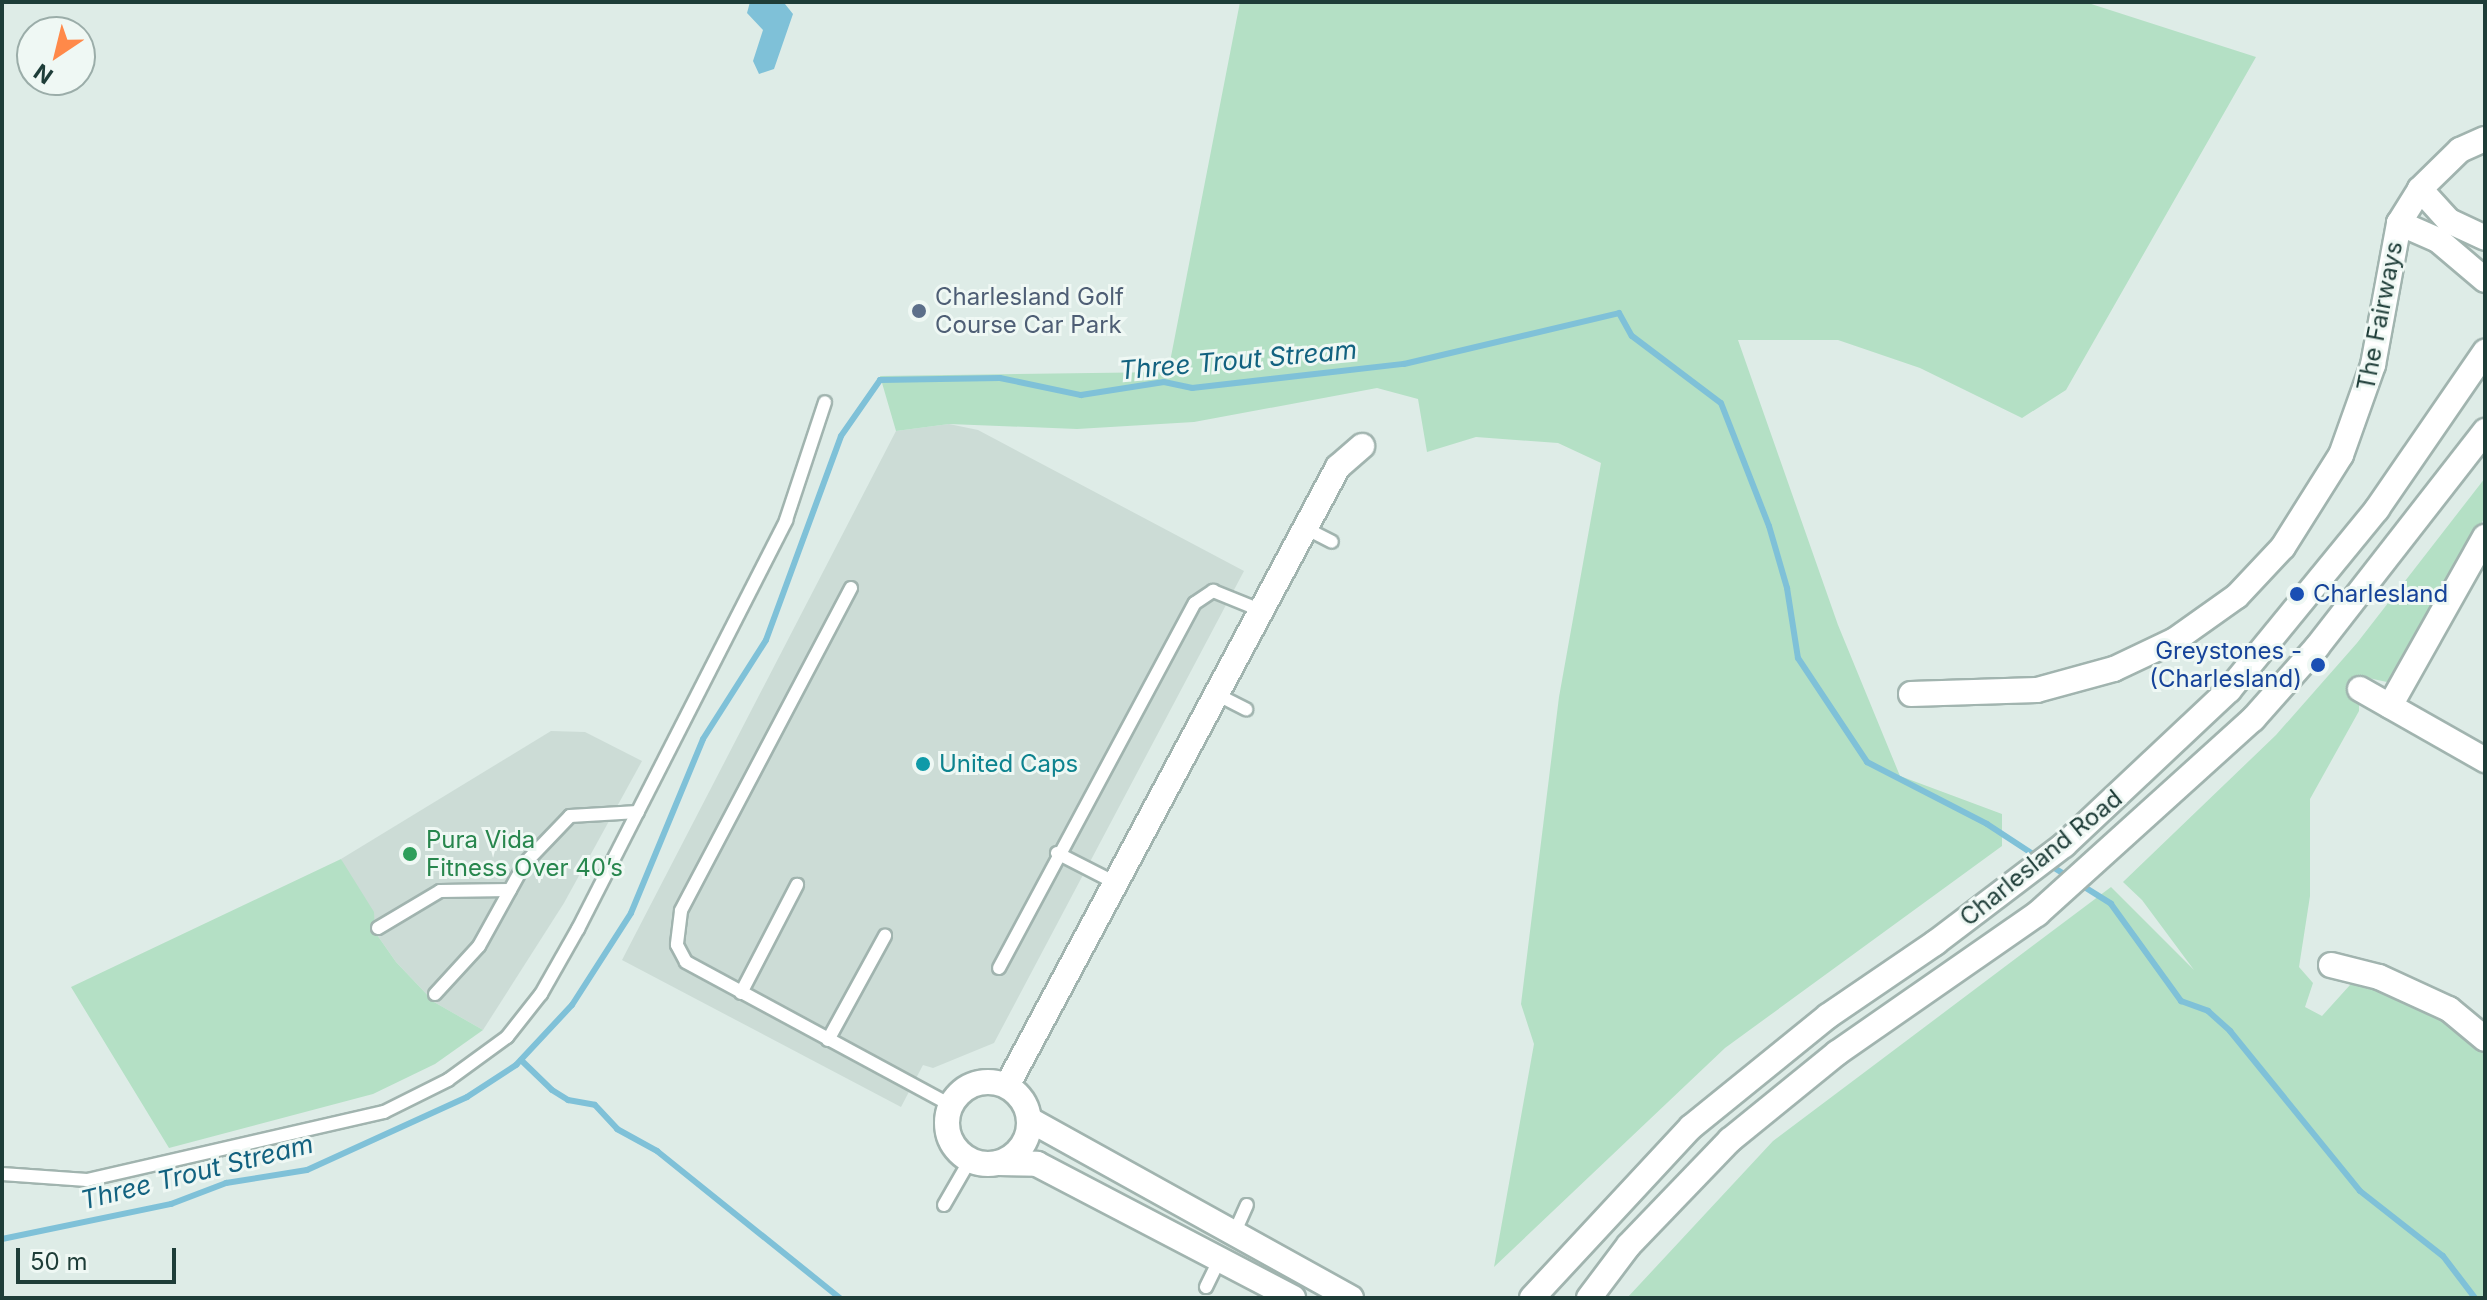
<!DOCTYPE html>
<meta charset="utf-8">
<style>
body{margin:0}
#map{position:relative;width:2487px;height:1300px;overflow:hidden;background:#deece7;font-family:Inter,sans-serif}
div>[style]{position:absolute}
.built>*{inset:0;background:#ccdcd6}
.green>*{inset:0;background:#b4e0c5}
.water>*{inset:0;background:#7fc1d8}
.stream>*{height:6px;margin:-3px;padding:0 3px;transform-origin:3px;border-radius:3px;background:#7fc1d8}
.roads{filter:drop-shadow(2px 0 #a1b4af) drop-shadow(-2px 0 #a1b4af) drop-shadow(0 2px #a1b4af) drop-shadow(0 -2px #a1b4af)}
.service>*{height:12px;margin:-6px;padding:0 6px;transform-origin:6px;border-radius:6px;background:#fff}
.minor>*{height:24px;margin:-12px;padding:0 12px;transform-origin:12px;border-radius:12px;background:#fff}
.minor>.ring{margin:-12px;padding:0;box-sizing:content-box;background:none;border:24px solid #fff;border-radius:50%}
.secondary>*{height:24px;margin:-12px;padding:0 12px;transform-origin:12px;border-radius:12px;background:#fff}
.dots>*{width:22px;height:22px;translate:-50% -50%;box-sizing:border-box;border:4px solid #eff8f4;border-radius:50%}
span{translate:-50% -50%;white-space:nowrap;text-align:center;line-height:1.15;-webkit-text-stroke:6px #eff8f4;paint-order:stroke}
.service-label{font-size:24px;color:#4e5e75}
.left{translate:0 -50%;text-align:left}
.street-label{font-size:24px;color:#1e3d38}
.transit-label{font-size:24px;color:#164399}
.right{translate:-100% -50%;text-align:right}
.culture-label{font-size:24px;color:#0d838f}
.leisure-label{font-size:24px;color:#27864d}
.water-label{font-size:26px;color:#126280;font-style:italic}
.frame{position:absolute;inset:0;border:4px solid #1e3d38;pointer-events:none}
.north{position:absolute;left:16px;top:16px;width:80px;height:80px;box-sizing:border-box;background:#eff8f4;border:2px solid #9bada9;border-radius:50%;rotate:215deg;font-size:22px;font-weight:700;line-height:32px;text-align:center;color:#1e3d38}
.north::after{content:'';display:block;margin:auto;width:28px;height:36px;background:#ff8949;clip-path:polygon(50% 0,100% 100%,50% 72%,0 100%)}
.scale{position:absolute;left:16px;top:1248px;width:160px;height:36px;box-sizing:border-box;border:4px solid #1e3d38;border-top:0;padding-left:10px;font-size:24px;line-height:28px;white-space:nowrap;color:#1e3d38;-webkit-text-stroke:6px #eff8f4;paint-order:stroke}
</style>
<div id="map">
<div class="built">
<div style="clip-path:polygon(949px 424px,978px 430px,1244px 571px,994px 1043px,933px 1068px,923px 1065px,901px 1107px,622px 960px,896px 431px)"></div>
<div style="clip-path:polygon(551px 731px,585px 732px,642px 761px,564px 903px,483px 1030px,434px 1002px,396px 962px,375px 932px,341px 859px)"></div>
</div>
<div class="green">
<div style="clip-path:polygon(1240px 2px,2085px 2px,2256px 57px,2066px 390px,2022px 418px,1920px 368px,1838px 340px,1738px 340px,1838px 625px,1900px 776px,2002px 814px,2002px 846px,1725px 1048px,1494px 1267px,1534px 1044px,1521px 1004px,1559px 697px,1601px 463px,1558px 443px,1476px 437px,1427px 452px,1418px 399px,1377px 388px,1194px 422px,1077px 429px,949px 424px,896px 431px,880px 376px,1168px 372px)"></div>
<div style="clip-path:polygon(2485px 478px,2485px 517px,2395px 672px,2387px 682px,2359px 676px,2350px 693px,2359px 700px,2359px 711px,2310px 799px,2310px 896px,2299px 967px,2313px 983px,2305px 1007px,2322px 1016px,2350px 985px,2365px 982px,2449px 1020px,2485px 1049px,2485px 1298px,1627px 1298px,1773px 1141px,2111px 887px,2194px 970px,2142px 900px,2123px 882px,2276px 735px,2357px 643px)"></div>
<div style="clip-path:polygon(341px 859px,374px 912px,375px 932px,396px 962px,434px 1002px,483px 1030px,435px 1064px,373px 1094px,169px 1148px,71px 987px)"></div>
</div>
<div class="water">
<div style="clip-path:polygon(750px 2px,785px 4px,793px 14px,774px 69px,759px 74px,753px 61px,763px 30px,747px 13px)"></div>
</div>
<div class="stream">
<div style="left:2048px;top:864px;width:25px;rotate:32deg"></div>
<div style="left:2078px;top:883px;width:39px;rotate:32deg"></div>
<div style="left:2111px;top:904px;width:120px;rotate:54.2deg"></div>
<div style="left:2181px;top:1001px;width:29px;rotate:20deg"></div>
<div style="left:2208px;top:1011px;width:30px;rotate:42deg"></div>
<div style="left:2230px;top:1031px;width:206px;rotate:50.9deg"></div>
<div style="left:2360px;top:1191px;width:105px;rotate:38.1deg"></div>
<div style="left:2443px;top:1256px;width:53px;rotate:52.7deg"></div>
<div style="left:521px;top:1060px;width:43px;rotate:44.1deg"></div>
<div style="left:552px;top:1090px;width:19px;rotate:32deg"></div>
<div style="left:568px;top:1100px;width:27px;rotate:10deg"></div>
<div style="left:595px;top:1105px;width:33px;rotate:47deg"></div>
<div style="left:617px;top:1129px;width:46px;rotate:28.8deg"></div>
<div style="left:657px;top:1151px;width:235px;rotate:38.8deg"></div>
<div style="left:2px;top:1239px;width:173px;rotate:-11.7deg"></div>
<div style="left:171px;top:1204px;width:59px;rotate:-20.9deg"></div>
<div style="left:226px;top:1183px;width:82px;rotate:-9.1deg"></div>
<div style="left:307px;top:1170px;width:176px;rotate:-24.5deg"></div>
<div style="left:467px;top:1097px;width:59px;rotate:-33.1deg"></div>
<div style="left:516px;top:1065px;width:82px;rotate:-47deg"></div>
<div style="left:572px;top:1005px;width:109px;rotate:-57.3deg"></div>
<div style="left:631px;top:913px;width:188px;rotate:-67.5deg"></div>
<div style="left:703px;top:739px;width:117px;rotate:-57.5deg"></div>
<div style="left:766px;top:640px;width:217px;rotate:-69.8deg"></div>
<div style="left:841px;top:436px;width:68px;rotate:-55.1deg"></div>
<div style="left:880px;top:380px;width:120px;rotate:-1deg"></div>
<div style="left:1000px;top:378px;width:83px;rotate:11.9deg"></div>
<div style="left:1081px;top:395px;width:84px;rotate:-8.9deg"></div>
<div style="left:1164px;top:382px;width:29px;rotate:12deg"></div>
<div style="left:1192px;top:388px;width:213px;rotate:-6.5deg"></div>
<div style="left:1404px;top:364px;width:221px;rotate:-13.3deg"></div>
<div style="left:1619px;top:313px;width:26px;rotate:61deg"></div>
<div style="left:1632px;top:336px;width:111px;rotate:37deg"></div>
<div style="left:1721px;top:403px;width:132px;rotate:68.7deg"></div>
<div style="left:1769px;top:526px;width:65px;rotate:73.8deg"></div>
<div style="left:1787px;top:588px;width:71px;rotate:81.1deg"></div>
<div style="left:1798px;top:658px;width:125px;rotate:56.4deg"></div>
<div style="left:1867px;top:762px;width:135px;rotate:27.3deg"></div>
<div style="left:1987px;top:824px;width:62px;rotate:33.2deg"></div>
</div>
<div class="roads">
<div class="service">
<div style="left:1305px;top:528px;width:30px;rotate:27deg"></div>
<div style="left:851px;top:588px;width:365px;rotate:117.8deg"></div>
<div style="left:681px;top:911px;width:34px;rotate:97deg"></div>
<div style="left:677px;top:945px;width:19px;rotate:62deg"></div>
<div style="left:686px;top:962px;width:300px;rotate:28.4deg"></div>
<div style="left:1216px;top:694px;width:34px;rotate:27deg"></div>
<div style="left:1057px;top:853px;width:64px;rotate:27deg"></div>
<div style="left:378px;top:928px;width:72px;rotate:-30.8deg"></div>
<div style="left:440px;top:891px;width:70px;rotate:-0.8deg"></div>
<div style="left:999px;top:968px;width:414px;rotate:-61.8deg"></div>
<div style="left:1195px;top:603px;width:22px;rotate:-34deg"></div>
<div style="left:1213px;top:591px;width:51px;rotate:22deg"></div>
<div style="left:741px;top:993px;width:122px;rotate:-62.6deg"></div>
<div style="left:435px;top:994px;width:65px;rotate:-47.5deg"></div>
<div style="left:479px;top:946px;width:95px;rotate:-61deg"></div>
<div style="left:525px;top:863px;width:65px;rotate:-46.2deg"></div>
<div style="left:570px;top:816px;width:68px;rotate:-3.4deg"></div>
<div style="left:828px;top:1040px;width:119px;rotate:-61.3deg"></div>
<div style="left:2px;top:1174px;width:85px;rotate:4deg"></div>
<div style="left:87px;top:1180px;width:305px;rotate:-12.9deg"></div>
<div style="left:384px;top:1112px;width:72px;rotate:-26.6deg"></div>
<div style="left:448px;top:1080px;width:73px;rotate:-36.1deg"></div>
<div style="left:507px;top:1037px;width:55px;rotate:-51.7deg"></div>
<div style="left:541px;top:994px;width:75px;rotate:-60.4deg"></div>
<div style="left:578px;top:929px;width:459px;rotate:-63deg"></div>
<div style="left:786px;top:520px;width:124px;rotate:-71.7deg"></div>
<div style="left:944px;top:1205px;width:52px;rotate:-60deg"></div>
<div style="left:1233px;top:1236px;width:34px;rotate:-66deg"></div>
<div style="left:1206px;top:1287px;width:30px;rotate:-64deg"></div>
</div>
<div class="minor">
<div style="left:2420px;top:189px;width:43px;rotate:47.8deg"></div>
<div style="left:2449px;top:221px;width:40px;rotate:25deg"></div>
<div style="left:2399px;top:223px;width:43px;rotate:23.6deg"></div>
<div style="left:2438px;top:240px;width:62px;rotate:40.4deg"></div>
<div style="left:2360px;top:689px;width:144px;rotate:29.6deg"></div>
<div style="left:1911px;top:694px;width:126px;rotate:-1.8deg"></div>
<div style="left:2037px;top:690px;width:80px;rotate:-15.3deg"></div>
<div style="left:2114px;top:669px;width:68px;rotate:-25.4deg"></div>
<div style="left:2175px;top:640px;width:76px;rotate:-35.4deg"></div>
<div style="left:2237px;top:596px;width:67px;rotate:-46.8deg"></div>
<div style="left:2283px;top:547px;width:109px;rotate:-57.8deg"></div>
<div style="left:2341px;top:455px;width:96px;rotate:-70.4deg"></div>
<div style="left:2373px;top:365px;width:144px;rotate:-79.6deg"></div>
<div style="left:2399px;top:223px;width:40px;rotate:-58deg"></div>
<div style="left:2420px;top:189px;width:56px;rotate:-44.3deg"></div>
<div style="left:2460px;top:150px;width:27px;rotate:-24deg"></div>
<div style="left:2390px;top:706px;width:194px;rotate:-60.7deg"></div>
<div style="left:2331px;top:965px;width:49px;rotate:14deg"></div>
<div style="left:2379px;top:977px;width:77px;rotate:24.6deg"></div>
<div style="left:2449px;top:1009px;width:47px;rotate:39.8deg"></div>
<div class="ring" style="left:947px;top:1082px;width:58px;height:58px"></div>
<div style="left:1007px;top:1086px;width:702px;rotate:-61.87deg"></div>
<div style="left:1338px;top:467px;width:32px;rotate:-41deg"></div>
<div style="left:1030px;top:1120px;width:367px;rotate:29deg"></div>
<div style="left:998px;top:1163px;width:39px;rotate:1deg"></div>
<div style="left:1037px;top:1164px;width:289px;rotate:27.6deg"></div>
</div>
<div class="secondary">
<div style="left:1532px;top:1298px;width:233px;rotate:-47.1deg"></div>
<div style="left:1691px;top:1127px;width:176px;rotate:-39deg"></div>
<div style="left:1828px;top:1016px;width:130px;rotate:-34.3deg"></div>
<div style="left:1935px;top:943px;width:162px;rotate:-37.2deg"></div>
<div style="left:2064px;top:845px;width:226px;rotate:-43.2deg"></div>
<div style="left:2229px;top:690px;width:234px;rotate:-50.7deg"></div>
<div style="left:2377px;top:509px;width:191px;rotate:-55.5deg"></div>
<div style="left:1589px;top:1298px;width:66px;rotate:-53deg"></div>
<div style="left:1629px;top:1245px;width:146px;rotate:-46.1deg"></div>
<div style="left:1730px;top:1140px;width:138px;rotate:-39.1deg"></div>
<div style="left:1837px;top:1053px;width:244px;rotate:-34.8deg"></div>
<div style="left:2037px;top:914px;width:291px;rotate:-42.1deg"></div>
<div style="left:2253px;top:719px;width:96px;rotate:-48.4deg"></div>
<div style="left:2317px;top:647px;width:274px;rotate:-52.1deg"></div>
</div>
</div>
<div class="dots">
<div style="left:919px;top:311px;background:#5c6f8a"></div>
<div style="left:2297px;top:594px;background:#1a4fb4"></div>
<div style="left:2318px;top:665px;background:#1a4fb4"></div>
<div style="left:923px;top:764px;background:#0f9aa8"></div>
<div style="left:410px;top:854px;background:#2e9e5b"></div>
</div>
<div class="service-label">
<span class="left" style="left:935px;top:311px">Charlesland Golf<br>Course Car Park</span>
</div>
<div class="street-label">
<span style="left:2380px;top:316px;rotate:-79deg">The Fairways</span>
<span style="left:2041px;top:858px;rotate:-39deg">Charlesland Road</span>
</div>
<div class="transit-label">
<span class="left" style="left:2313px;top:594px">Charlesland</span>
<span class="right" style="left:2302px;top:665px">Greystones -<br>(Charlesland)</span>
</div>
<div class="culture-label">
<span class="left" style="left:939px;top:764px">United Caps</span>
</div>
<div class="leisure-label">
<span class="left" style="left:426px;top:854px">Pura Vida<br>Fitness Over 40’s</span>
</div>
<div class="water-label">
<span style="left:1238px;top:360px;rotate:-5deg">Three Trout Stream</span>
<span style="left:197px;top:1172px;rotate:-14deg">Three Trout Stream</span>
</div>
<div class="frame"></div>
<div class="north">N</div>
<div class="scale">50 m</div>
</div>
